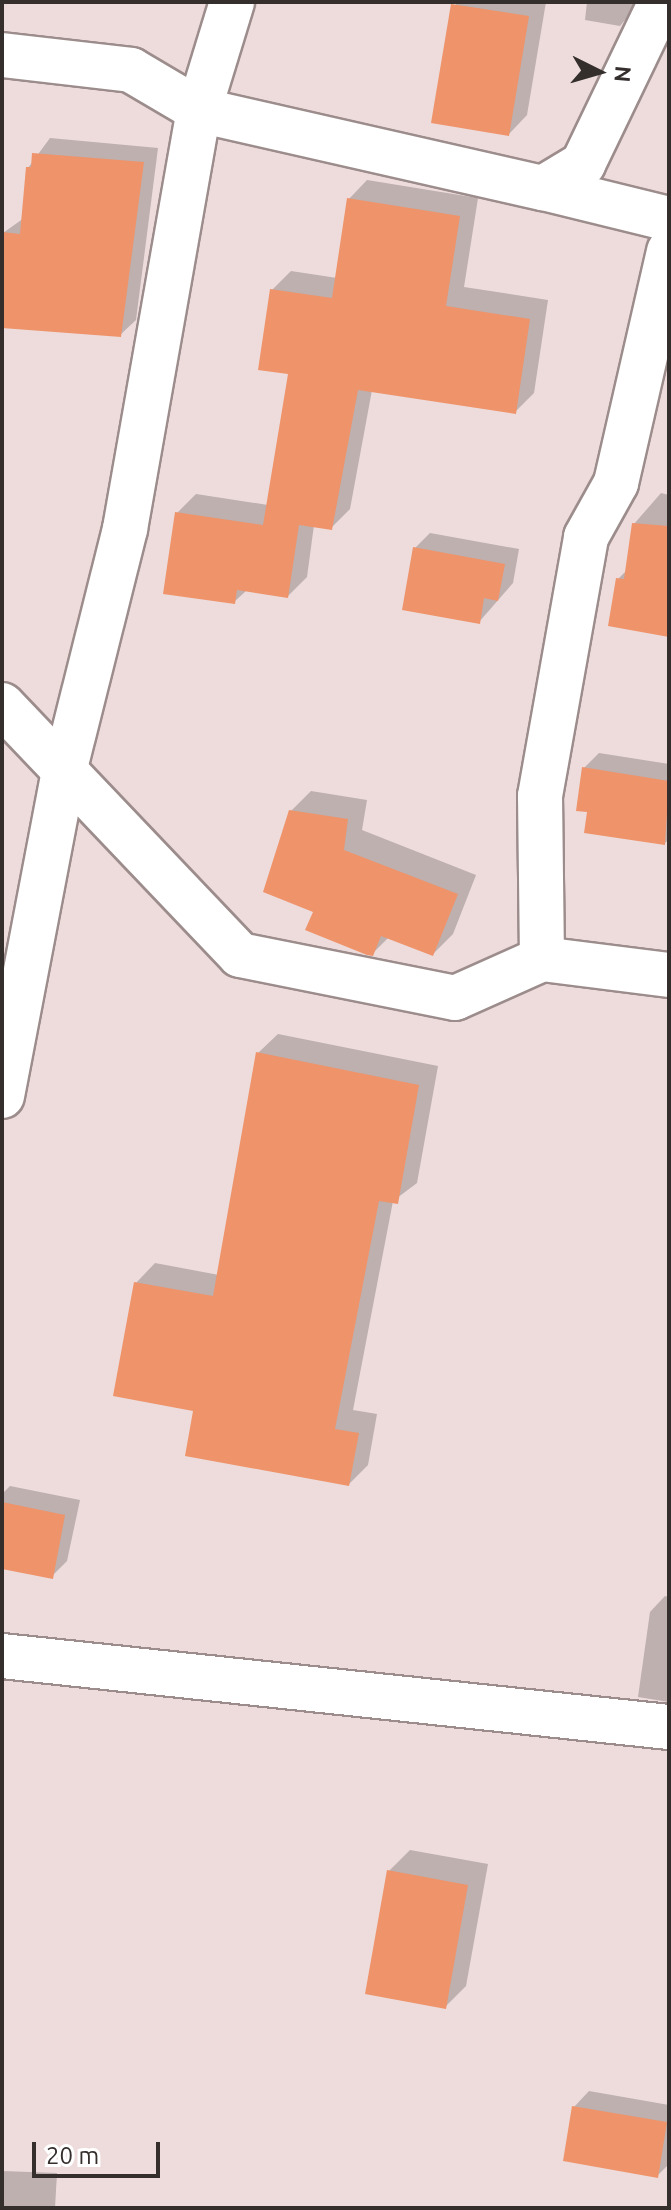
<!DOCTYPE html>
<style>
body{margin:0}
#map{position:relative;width:671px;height:2210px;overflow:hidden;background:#eddcdb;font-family:Ubuntu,sans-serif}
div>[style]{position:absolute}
.shadow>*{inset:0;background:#0003}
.building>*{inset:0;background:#ee936a}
.roads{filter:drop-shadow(2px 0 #9c8d8c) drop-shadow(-2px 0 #9c8d8c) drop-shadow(0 2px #9c8d8c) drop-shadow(0 -2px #9c8d8c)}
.street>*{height:44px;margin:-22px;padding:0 22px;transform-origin:22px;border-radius:22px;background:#fff}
span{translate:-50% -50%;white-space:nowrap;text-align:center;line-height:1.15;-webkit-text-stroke:6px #fff;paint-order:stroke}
.frame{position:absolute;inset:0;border:4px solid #342e2d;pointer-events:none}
.north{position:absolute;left:559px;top:32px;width:80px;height:80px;-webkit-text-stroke:6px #fff;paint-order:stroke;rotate:95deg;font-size:22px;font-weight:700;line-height:32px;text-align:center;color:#342e2d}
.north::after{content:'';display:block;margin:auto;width:28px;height:36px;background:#342e2d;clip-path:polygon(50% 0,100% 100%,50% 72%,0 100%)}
.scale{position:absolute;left:32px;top:2142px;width:128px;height:36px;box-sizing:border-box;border:4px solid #342e2d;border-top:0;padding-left:10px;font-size:24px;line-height:28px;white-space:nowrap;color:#342e2d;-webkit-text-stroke:6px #fff;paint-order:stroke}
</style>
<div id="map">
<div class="shadow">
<div style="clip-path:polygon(455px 2px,546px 2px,527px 115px,509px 134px)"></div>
<div style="clip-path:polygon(587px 2px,640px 2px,620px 26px,585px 20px)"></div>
<div style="clip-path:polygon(50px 138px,158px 148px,136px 320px,120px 335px,2px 326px,3px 233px,24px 218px,28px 168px)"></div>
<div style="clip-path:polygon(367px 180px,478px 198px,464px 287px,548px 300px,534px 393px,515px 412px,372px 390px,350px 509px,331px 528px,314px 525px,307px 577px,288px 596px,247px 590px,234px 602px,177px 513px,196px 494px,268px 505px,290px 373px,272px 290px,291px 271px,337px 278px,349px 199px)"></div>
<div style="clip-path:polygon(661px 493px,669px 495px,669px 635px,618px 579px,628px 569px,634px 524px)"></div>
<div style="clip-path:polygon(430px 533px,519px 549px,513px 583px,479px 622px,415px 548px)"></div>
<div style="clip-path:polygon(599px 753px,669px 764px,669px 839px,665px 843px,590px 811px,584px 768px)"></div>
<div style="clip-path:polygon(311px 791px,367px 800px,362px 830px,476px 875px,453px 934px,433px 954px,389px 937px,372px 954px,315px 910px,291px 811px)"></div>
<div style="clip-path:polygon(278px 1034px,438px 1066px,417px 1183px,393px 1201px,353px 1410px,377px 1414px,368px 1465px,349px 1484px,196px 1409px,136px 1283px,155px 1263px,219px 1275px,258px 1053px)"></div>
<div style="clip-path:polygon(10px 1486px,80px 1500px,67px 1561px,52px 1576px,2px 1567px,2px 1494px)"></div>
<div style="clip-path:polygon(665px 1596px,669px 1597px,669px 1702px,638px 1697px,650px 1612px)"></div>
<div style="clip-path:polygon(410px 1850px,488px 1864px,466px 1986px,445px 2007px,389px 1871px)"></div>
<div style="clip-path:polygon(589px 2091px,669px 2105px,669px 2164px,658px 2175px,574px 2107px)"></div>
<div style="clip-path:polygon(2px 2171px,57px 2173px,55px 2208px,2px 2208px)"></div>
</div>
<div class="building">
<div style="clip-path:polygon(451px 4px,529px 16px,509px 136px,431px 123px)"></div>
<div style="clip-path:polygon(32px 153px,144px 162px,121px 337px,2px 328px,2px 232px,20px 234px,26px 167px,31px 167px)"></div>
<div style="clip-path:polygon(347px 198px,460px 216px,446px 306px,530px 319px,516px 414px,358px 390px,332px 530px,299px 525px,288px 598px,237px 590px,235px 604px,163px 594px,175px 512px,263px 525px,288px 374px,258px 370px,270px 289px,332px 298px)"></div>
<div style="clip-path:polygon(632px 523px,669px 526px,669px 637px,608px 626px,616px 578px,624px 579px)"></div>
<div style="clip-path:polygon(413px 547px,505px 564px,498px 601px,484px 598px,480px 624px,402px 610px)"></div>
<div style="clip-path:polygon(582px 767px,669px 781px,665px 845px,584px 833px,587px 812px,576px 811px)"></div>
<div style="clip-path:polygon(289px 810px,348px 819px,344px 850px,458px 894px,433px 956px,381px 936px,373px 956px,367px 955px,305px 930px,313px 912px,263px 892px)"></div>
<div style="clip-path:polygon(256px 1052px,419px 1085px,398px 1204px,379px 1201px,335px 1429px,359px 1433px,349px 1486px,185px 1456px,193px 1411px,113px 1396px,134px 1282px,213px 1296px)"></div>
<div style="clip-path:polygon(2px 1502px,65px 1515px,53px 1579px,2px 1569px)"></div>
<div style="clip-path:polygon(387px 1870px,468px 1885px,446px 2009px,365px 1994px)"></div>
<div style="clip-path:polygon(572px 2106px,667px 2122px,658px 2178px,563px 2161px)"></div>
</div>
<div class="roads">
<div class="street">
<div style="left:2px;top:55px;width:130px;rotate:6.6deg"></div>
<div style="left:131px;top:70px;width:79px;rotate:30.5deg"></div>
<div style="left:199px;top:110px;width:353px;rotate:12.8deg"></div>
<div style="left:543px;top:188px;width:47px;rotate:-31deg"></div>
<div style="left:583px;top:164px;width:180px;rotate:-64.3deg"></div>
<div style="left:543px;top:188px;width:130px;rotate:13.8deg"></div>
<div style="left:2px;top:705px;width:345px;rotate:46.4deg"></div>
<div style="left:240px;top:955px;width:219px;rotate:11.3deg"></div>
<div style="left:455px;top:998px;width:95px;rotate:-24.1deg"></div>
<div style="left:542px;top:959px;width:128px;rotate:7.2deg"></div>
<div style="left:542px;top:959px;width:163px;rotate:-90.7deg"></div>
<div style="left:540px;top:796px;width:263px;rotate:-79.9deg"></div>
<div style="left:586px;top:537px;width:62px;rotate:-60.9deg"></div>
<div style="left:616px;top:483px;width:238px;rotate:-77.1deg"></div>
<div style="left:2px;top:1096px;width:330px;rotate:-79.2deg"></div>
<div style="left:64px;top:772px;width:251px;rotate:-75.9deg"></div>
<div style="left:125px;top:529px;width:425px;rotate:-80deg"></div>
<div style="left:199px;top:110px;width:113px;rotate:-73deg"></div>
<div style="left:2px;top:1656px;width:671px;rotate:6.08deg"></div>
</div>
</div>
<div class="frame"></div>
<div class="north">N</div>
<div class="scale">20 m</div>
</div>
